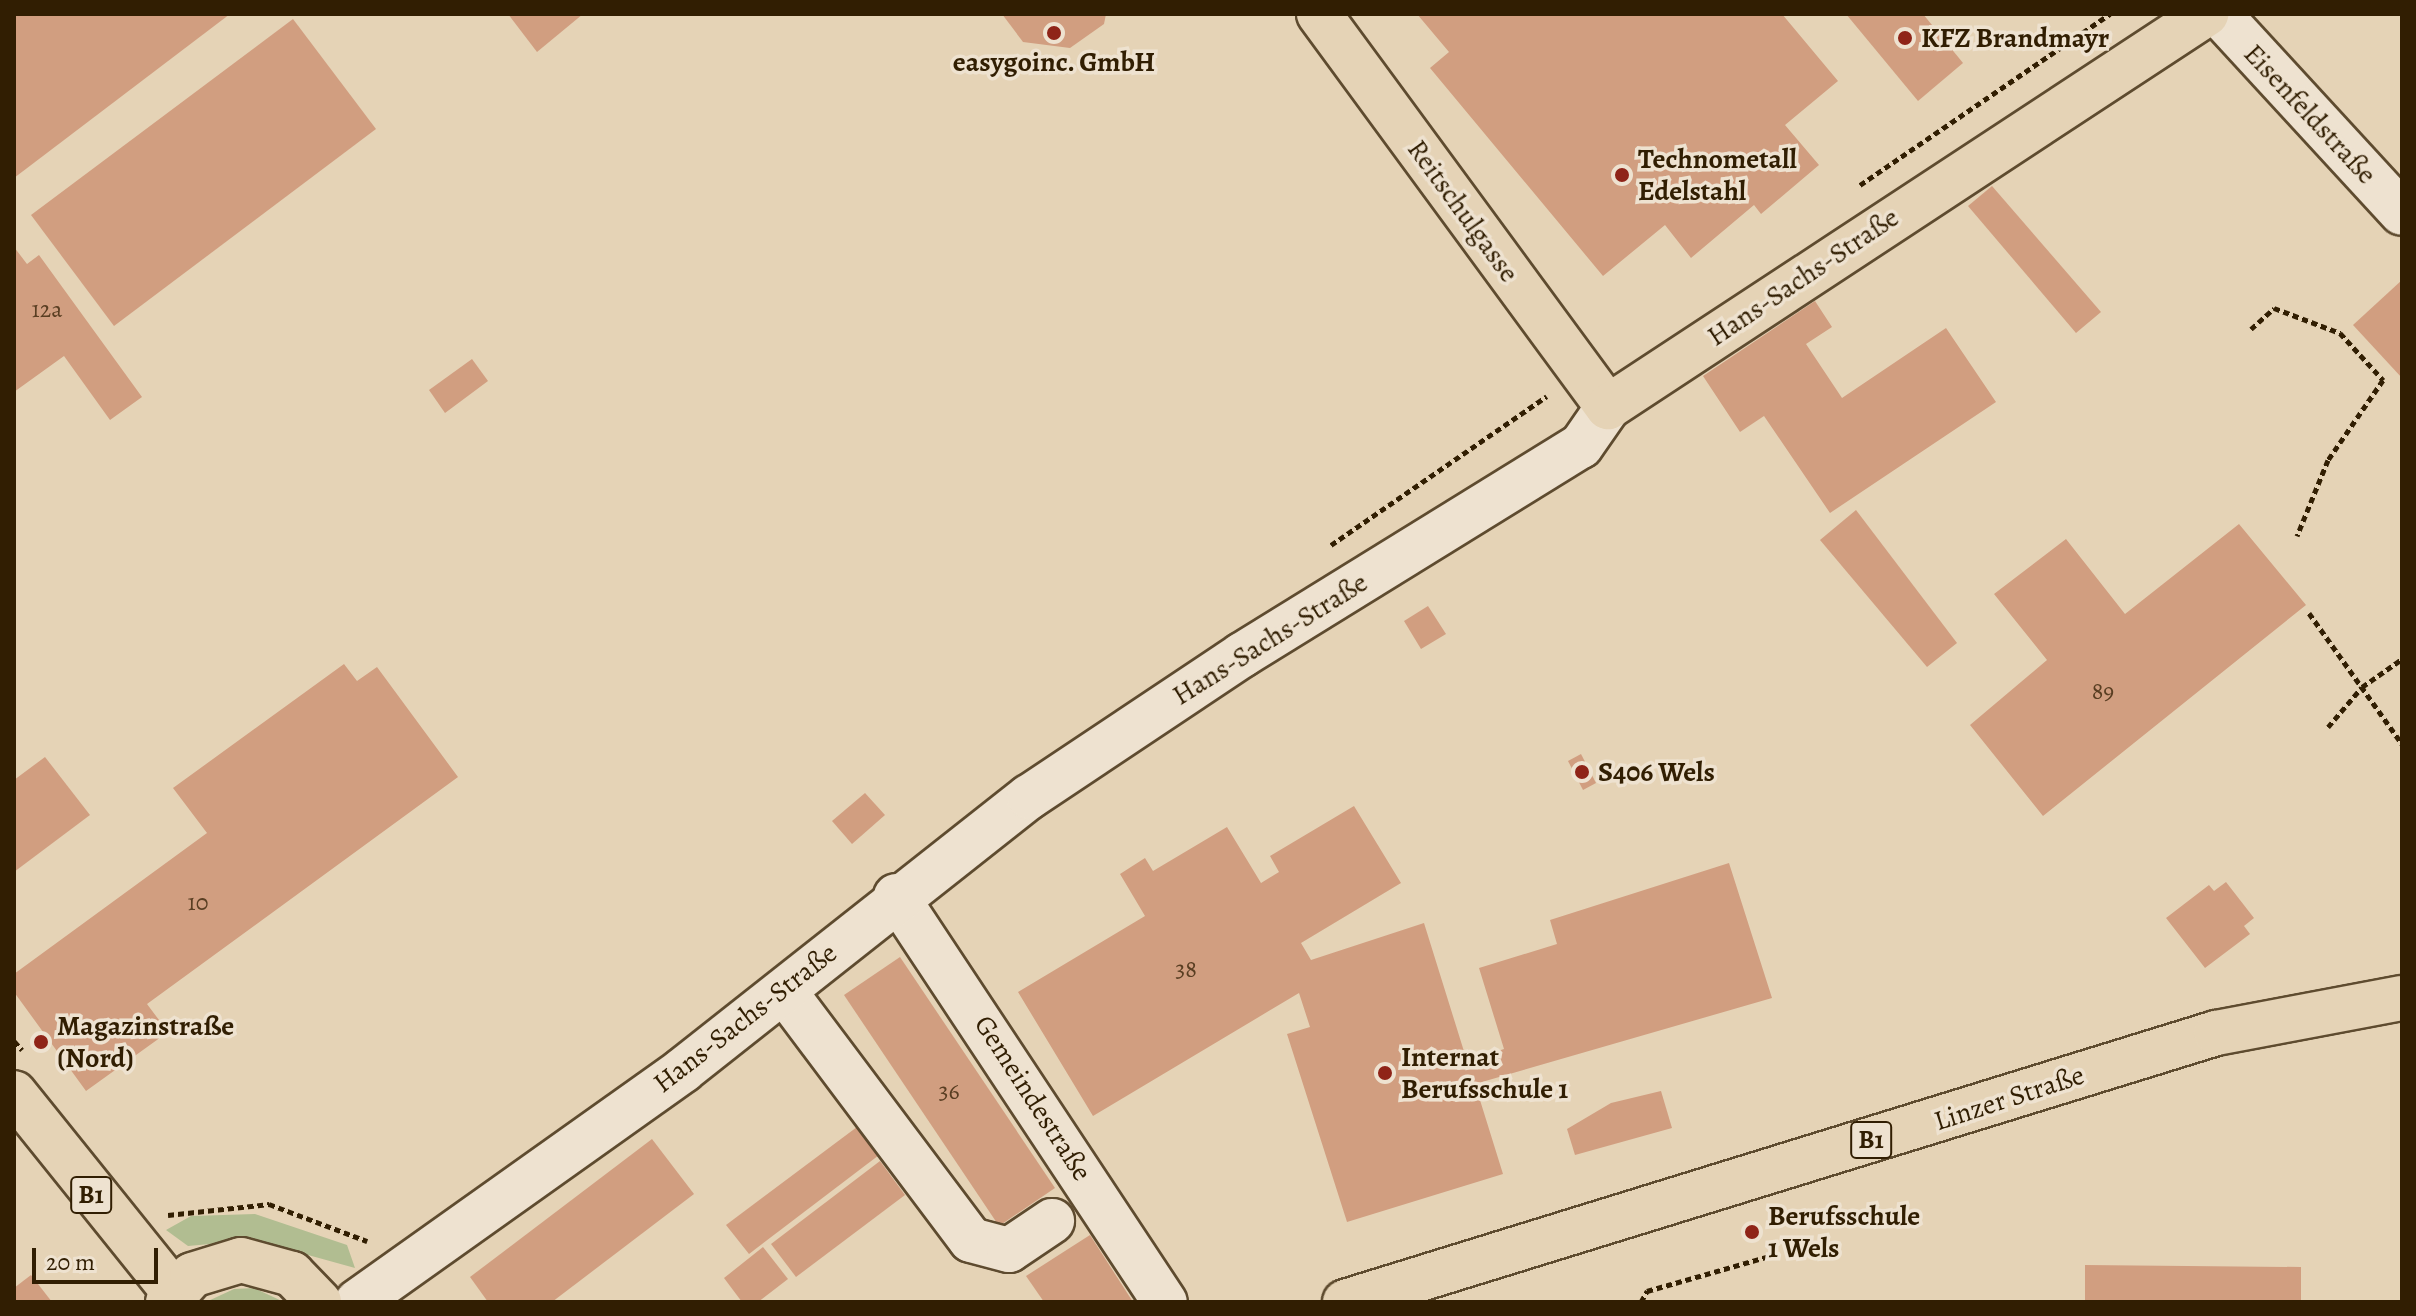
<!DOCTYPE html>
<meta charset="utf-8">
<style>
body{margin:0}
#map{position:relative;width:2416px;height:1316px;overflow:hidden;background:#e5d3b6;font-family:Alegreya,serif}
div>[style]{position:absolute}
.green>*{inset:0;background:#b1bd91}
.building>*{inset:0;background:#d19e80}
.path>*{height:5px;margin-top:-2.5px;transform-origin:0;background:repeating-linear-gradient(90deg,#311e02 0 6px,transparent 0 10px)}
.roads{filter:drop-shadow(2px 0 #5e4b2f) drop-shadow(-2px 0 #5e4b2f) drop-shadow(0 2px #5e4b2f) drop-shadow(0 -2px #5e4b2f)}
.minor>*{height:44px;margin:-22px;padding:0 22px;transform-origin:22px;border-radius:22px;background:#eee2d0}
.major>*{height:44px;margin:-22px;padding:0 22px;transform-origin:22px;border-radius:22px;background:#e5d3b6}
.dots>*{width:22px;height:22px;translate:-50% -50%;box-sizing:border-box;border:4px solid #eee2d0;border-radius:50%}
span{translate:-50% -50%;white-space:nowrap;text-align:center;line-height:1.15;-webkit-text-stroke:7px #eee2d0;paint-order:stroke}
.number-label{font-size:24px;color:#593e22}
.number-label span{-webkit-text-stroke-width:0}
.shield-label span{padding:2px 6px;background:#eee2d0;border:2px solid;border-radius:6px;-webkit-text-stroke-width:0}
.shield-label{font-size:26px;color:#311e02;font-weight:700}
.poi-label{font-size:28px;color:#311e02;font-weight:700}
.left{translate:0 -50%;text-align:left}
.street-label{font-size:28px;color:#311e02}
.frame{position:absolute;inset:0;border:16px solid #311e02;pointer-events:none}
.scale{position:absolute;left:32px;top:1248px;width:126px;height:36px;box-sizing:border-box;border:4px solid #311e02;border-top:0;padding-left:10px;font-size:24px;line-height:28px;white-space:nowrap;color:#311e02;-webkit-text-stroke:6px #eee2d0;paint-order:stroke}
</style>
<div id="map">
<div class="green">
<div style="clip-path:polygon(255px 1214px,347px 1245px,355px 1268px,254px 1240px,188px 1246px,166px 1230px,191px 1216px)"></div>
<div style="clip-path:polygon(254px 1288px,284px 1302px,206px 1302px,234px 1289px)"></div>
</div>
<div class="building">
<div style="clip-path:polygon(14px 14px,230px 14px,14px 178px)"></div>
<div style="clip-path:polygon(508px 14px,583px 14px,537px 52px)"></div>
<div style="clip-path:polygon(1002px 14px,1106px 14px,1104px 24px,1070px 48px,1023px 42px)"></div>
<div style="clip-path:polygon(1417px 14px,1782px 14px,1838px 81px,1785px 125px,1819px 165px,1761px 214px,1754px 205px,1691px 258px,1665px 225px,1603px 276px,1430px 68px,1449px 52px)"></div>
<div style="clip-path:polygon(1846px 14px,1923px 14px,1963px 63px,1918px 101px)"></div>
<div style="clip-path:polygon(293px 19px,376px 129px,114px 326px,31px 215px)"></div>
<div style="clip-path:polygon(1992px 186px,2101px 312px,2076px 333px,1968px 206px)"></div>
<div style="clip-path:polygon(14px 247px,27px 264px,39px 255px,142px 397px,110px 420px,64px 356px,14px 392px)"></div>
<div style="clip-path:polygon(2402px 280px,2402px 378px,2353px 325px)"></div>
<div style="clip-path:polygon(1815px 301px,1832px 327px,1806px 344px,1842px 398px,1946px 328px,1996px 402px,1830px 513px,1764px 416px,1740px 432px,1703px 376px)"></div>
<div style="clip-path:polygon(472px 359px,488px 381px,445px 413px,429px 390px)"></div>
<div style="clip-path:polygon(1856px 510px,1957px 643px,1927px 667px,1820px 540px)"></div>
<div style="clip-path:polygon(2239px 524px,2306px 605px,2043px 816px,1970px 725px,2047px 660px,1994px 594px,2066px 539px,2125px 614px)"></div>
<div style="clip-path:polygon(1428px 606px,1446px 634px,1421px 649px,1404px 621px)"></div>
<div style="clip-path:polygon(344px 664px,357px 681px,377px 667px,458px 777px,147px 1004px,168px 1032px,86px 1091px,14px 992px,14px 974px,207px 833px,173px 788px)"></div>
<div style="clip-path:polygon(1581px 754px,1596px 783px,1583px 790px,1568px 761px)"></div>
<div style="clip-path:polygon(45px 757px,90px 815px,14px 872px,14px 780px)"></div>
<div style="clip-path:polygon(865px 793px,885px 815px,852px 844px,832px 821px)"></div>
<div style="clip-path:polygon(1354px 806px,1401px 883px,1301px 943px,1311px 960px,1424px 923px,1467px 1061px,1504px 1049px,1479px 968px,1557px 944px,1550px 920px,1729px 863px,1772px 998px,1475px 1084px,1503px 1174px,1347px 1222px,1287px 1034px,1310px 1027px,1299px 993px,1093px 1116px,1018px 992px,1145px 916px,1120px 874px,1145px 858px,1153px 871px,1227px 827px,1261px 883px,1279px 872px,1270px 856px)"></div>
<div style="clip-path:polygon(2226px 882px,2254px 918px,2244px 926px,2250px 934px,2205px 968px,2166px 918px,2209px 885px,2214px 891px)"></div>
<div style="clip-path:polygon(900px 957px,1055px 1188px,999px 1226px,844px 995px)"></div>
<div style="clip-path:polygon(1661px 1091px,1672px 1128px,1575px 1155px,1567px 1129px,1611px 1103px)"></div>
<div style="clip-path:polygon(861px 1124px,883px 1152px,749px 1254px,726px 1225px)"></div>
<div style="clip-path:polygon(652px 1139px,694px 1194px,552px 1302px,488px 1302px,470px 1277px)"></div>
<div style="clip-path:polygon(880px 1161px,905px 1195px,796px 1277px,771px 1244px)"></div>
<div style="clip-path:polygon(1090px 1235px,1133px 1302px,1044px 1302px,1026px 1276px)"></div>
<div style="clip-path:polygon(763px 1247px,788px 1279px,758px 1302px,742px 1302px,724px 1278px)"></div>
<div style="clip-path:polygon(2085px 1265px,2301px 1267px,2301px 1302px,2085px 1302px)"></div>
<div style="clip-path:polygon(31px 1275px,52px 1302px,14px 1302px,14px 1288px)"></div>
</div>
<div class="path">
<div style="left:1860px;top:185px;width:303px;rotate:-34.4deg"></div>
<div style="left:2251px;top:329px;width:31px;rotate:-42deg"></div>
<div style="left:2274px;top:308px;width:71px;rotate:20.7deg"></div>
<div style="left:2340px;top:333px;width:64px;rotate:47.5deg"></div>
<div style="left:2383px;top:380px;width:97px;rotate:124.5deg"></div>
<div style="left:2328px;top:460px;width:82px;rotate:112.2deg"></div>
<div style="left:1331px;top:545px;width:262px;rotate:-34.6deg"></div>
<div style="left:2309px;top:613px;width:161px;rotate:54.6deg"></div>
<div style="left:2328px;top:727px;width:52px;rotate:-49.6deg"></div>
<div style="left:2362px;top:687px;width:49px;rotate:-35deg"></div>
<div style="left:14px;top:1041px;width:12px;rotate:48deg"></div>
<div style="left:168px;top:1215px;width:102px;rotate:-6.2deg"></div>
<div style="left:269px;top:1204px;width:105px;rotate:20.7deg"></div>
<div style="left:1641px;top:1302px;width:13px;rotate:-61deg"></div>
<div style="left:1647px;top:1291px;width:128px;rotate:-15.9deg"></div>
</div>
<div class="roads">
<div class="minor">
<div style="left:2219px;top:14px;width:270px;rotate:47.4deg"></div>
<div style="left:896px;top:896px;width:487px;rotate:56.5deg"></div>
<div style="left:784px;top:991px;width:311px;rotate:53.1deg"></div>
<div style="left:971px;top:1240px;width:39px;rotate:15deg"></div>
<div style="left:1009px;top:1250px;width:52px;rotate:-34deg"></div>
<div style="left:357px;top:1302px;width:400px;rotate:-35.4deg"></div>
<div style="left:683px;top:1070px;width:441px;rotate:-38.3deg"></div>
<div style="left:1029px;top:797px;width:256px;rotate:-33.7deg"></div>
<div style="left:1242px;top:655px;width:398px;rotate:-31.7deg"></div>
<div style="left:1581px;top:446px;width:47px;rotate:-55.3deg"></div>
</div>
<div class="major">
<div style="left:1319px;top:14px;width:488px;rotate:53.7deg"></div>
<div style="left:1608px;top:407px;width:716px;rotate:-33.31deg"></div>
<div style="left:14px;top:1093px;width:255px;rotate:51.2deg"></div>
<div style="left:168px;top:1302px;width:36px;rotate:-48deg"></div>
<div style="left:192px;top:1275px;width:51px;rotate:-17deg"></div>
<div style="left:241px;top:1260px;width:53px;rotate:15.4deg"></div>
<div style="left:292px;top:1274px;width:39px;rotate:46deg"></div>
<div style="left:1345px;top:1302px;width:912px;rotate:-17.16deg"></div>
<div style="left:2216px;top:1033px;width:189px;rotate:-10.7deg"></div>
</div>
</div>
<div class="dots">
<div style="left:1054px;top:33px;background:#8f2418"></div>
<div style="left:1905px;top:38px;background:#8f2418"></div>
<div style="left:1622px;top:175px;background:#8f2418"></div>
<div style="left:1582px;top:772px;background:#8f2418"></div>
<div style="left:41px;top:1042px;background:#8f2418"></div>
<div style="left:1385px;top:1073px;background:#8f2418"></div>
<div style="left:1752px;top:1232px;background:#8f2418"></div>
</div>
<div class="number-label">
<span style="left:47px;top:310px">12a</span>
<span style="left:2103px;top:692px">89</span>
<span style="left:198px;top:903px">10</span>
<span style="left:1186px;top:970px">38</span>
<span style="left:949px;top:1092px">36</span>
</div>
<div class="shield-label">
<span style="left:1871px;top:1140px">B1</span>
<span style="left:91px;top:1195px">B1</span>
</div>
<div class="poi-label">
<span class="left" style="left:1921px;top:38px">KFZ Brandmayr</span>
<span style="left:1054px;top:62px">easygoinc. GmbH</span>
<span class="left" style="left:1638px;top:175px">Technometall<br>Edelstahl</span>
<span class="left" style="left:1598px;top:772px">S406 Wels</span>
<span class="left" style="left:57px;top:1042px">Magazinstraße<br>(Nord)</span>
<span class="left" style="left:1401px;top:1073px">Internat<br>Berufsschule 1</span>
<span class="left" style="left:1768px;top:1232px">Berufsschule<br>1 Wels</span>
</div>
<div class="street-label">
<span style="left:2310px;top:114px;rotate:47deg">Eisenfeldstraße</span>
<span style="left:1463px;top:211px;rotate:54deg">Reitschulgasse</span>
<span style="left:1803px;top:277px;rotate:-34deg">Hans-Sachs-Straße</span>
<span style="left:1270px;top:639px;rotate:-32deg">Hans-Sachs-Straße</span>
<span style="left:745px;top:1018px;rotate:-38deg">Hans-Sachs-Straße</span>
<span style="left:1033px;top:1098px;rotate:57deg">Gemeindestraße</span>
<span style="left:2009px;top:1098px;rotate:-18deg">Linzer Straße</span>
</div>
<div class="frame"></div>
<div class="scale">20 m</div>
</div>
